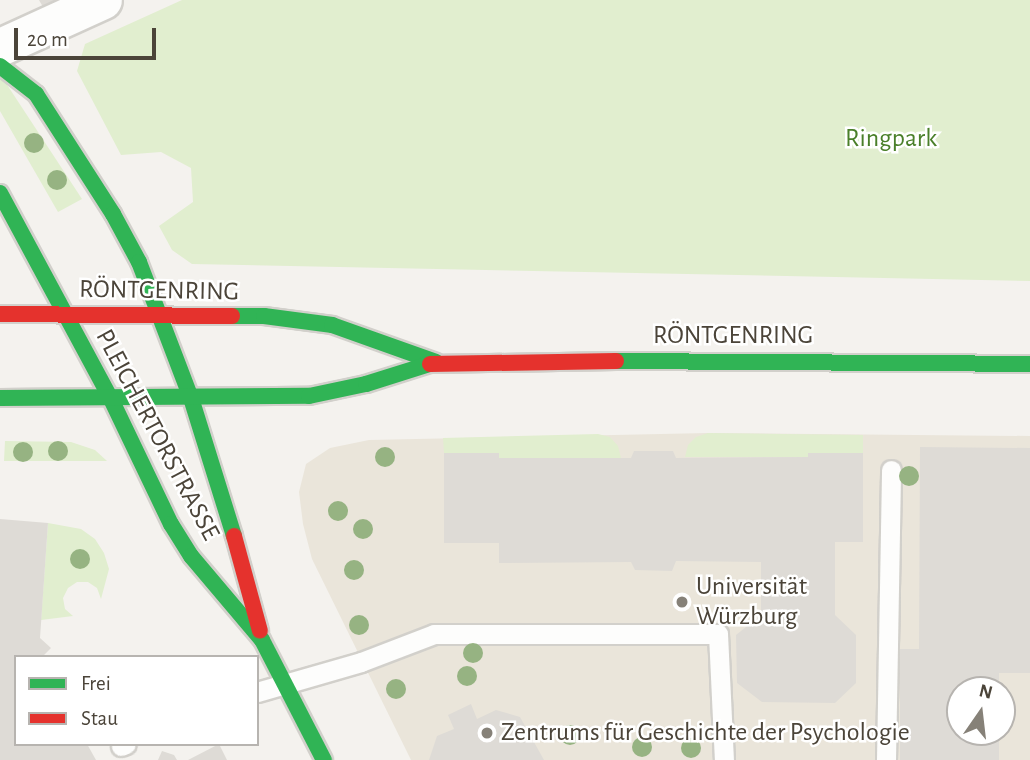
<!DOCTYPE html>
<meta charset="utf-8">
<style>
body{margin:0}
#map{position:relative;width:1030px;height:760px;overflow:hidden;background:#f4f2ee;font-family:"Alegreya Sans",sans-serif}
div>[style]{position:absolute}
.education>*{inset:0;background:#eae5da}
.green>*{inset:0;background:#e1eecf}
.building>*{inset:0;background:#dedbd6}
.roads{filter:drop-shadow(2px 0 #d2d0cb) drop-shadow(-2px 0 #d2d0cb) drop-shadow(0 2px #d2d0cb) drop-shadow(0 -2px #d2d0cb)}
.lane>*{height:19px;margin:-9.5px;padding:0 9.5px;transform-origin:9.5px;border-radius:9.5px;background:#fdfdfc}
.street>*{height:37px;margin:-18.5px;padding:0 18.5px;transform-origin:18.5px;border-radius:18.5px;background:#fdfdfc}
.fast>*{height:16px;margin:-8px;padding:0 8px;transform-origin:8px;border-radius:8px;background:#30b455}
.jam>*{height:16px;margin:-8px;padding:0 8px;transform-origin:8px;border-radius:8px;background:#e5322d}
.trees>*{width:20px;height:20px;margin:-10px;border-radius:50%;background:#96b382}
.dots>*{width:19px;height:19px;translate:-50% -50%;box-sizing:border-box;border:4px solid #fff;border-radius:50%}
span{translate:-50% -50%;white-space:nowrap;text-align:center;line-height:1.15;-webkit-text-stroke:5px #fff;paint-order:stroke}
.park-label{font-size:26px;color:#4a7f2a}
.street-label{font-size:26px;color:#4b4439}
.poi-label{font-size:26px;color:#4b4439}
.left{translate:0 -50%;text-align:left}
.legend{position:absolute;left:14px;top:655px;width:245px;height:91px;box-sizing:border-box;background:#fff;border:2px solid #b7b4b0;margin:0;padding:9px 12px;list-style:none;font-size:21px;color:#4b4439}
.legend li{display:flex;align-items:center;gap:14px;height:35px}
.legend b{width:35px;border:2px solid #b7b4b0}
.north{position:absolute;left:946px;top:676px;width:70px;height:70px;box-sizing:border-box;background:#fff;border:2px solid #b7b4b0;border-radius:50%;rotate:14deg;font-size:19px;font-weight:700;line-height:28px;text-align:center;color:#4b4439}
.north::after{content:'';display:block;margin:auto;width:24px;height:32px;background:#868178;clip-path:polygon(50% 0,100% 100%,50% 72%,0 100%)}
.scale{position:absolute;left:14px;top:28px;width:142px;height:32px;box-sizing:border-box;border:4px solid #4b4439;border-top:0;padding-left:9px;font-size:21px;line-height:24px;white-space:nowrap;color:#4b4439;-webkit-text-stroke:5px #fff;paint-order:stroke}
</style>
<div id="map">
<div class="education">
<div style="clip-path:polygon(evenodd,708px 433px,1030px 436px,1030px 760px,411px 760px,312px 559px,303px 524px,299px 492px,306px 464px,330px 448px,369px 440px,708px 433px,960px 690px,1002px 690px,1002px 732px,960px 732px,960px 690px)"></div>
</div>
<div class="green">
<div style="clip-path:polygon(182px 0,1030px 0,1030px 281px,192px 264px,172px 250px,159px 226px,193px 202px,191px 168px,161px 152px,121px 155px,77px 71px,85px 44px)"></div>
<div style="clip-path:polygon(0 74px,82px 199px,58px 212px,0 111px)"></div>
<div style="clip-path:polygon(708px 433px,863px 435px,863px 453px,808px 453px,808px 457px,685px 457px,688px 445px,696px 437px)"></div>
<div style="clip-path:polygon(598px 434px,610px 437px,618px 446px,621px 458px,499px 458px,499px 453px,444px 453px,443px 438px)"></div>
<div style="clip-path:polygon(5px 441px,71px 442px,95px 450px,107px 461px,4px 461px)"></div>
<div style="clip-path:polygon(48px 523px,81px 529px,95px 539px,104px 553px,109px 569px,101px 599px,97px 588px,88px 582px,77px 582px,68px 588px,63px 598px,65px 609px,73px 616px,41px 620px)"></div>
</div>
<div class="building">
<div style="clip-path:polygon(39px 0,58px 0,43px 7px)"></div>
<div style="clip-path:polygon(920px 447px,1030px 448px,1030px 673px,999px 673px,999px 690px,960px 690px,960px 732px,999px 732px,999px 760px,900px 760px,900px 649px,919px 649px)"></div>
<div style="clip-path:polygon(634px 451px,673px 451px,676px 458px,808px 457px,808px 453px,863px 453px,863px 542px,835px 542px,835px 615px,856px 635px,856px 683px,835px 703px,762px 702px,737px 683px,736px 635px,761px 615px,761px 562px,676px 561px,672px 571px,635px 570px,631px 562px,499px 563px,499px 543px,444px 543px,444px 453px,499px 453px,499px 458px,631px 458px)"></div>
<div style="clip-path:polygon(0 519px,48px 523px,40px 638px,51px 648px,42px 657px,16px 657px,16px 744px,87px 744px,96px 760px,0 760px)"></div>
<div style="clip-path:polygon(471px 704px,477px 719px,496px 710px,520px 717px,544px 760px,429px 760px,437px 736px,454px 729px,448px 715px)"></div>
<div style="clip-path:polygon(219px 744px,227px 760px,188px 760px)"></div>
<div style="clip-path:polygon(162px 751px,174px 755px,177px 760px,158px 760px)"></div>
</div>
<div class="roads">
<div class="lane">
<div style="left:257px;top:692px;width:108px;rotate:-16.1deg"></div>
<div style="left:361px;top:662px;width:78px;rotate:-21deg"></div>
<div style="left:434px;top:634px;width:284px"></div>
<div style="left:718px;top:634px;width:126px;rotate:87.3deg"></div>
<div style="left:121px;top:746px;width:5px;rotate:-22deg"></div>
<div style="left:886px;top:760px;width:290px;rotate:-89deg"></div>
</div>
<div class="street">
<div style="left:0;top:47px;width:113px;rotate:-24.5deg"></div>
</div>
<div class="fast">
<div style="left:0;top:66px;width:46px;rotate:37.9deg"></div>
<div style="left:36px;top:94px;width:143px;rotate:57.3deg"></div>
<div style="left:113px;top:214px;width:55px;rotate:61.6deg"></div>
<div style="left:139px;top:262px;width:146px;rotate:69.1deg"></div>
<div style="left:191px;top:398px;width:145px;rotate:72.7deg"></div>
<div style="left:0;top:193px;width:234px;rotate:61.7deg"></div>
<div style="left:111px;top:399px;width:139px;rotate:64.4deg"></div>
<div style="left:171px;top:524px;width:38px;rotate:58deg"></div>
<div style="left:191px;top:556px;width:110px;rotate:49.8deg"></div>
<div style="left:262px;top:640px;width:135px;rotate:62.7deg"></div>
<div style="left:232px;top:316px;width:32px"></div>
<div style="left:264px;top:316px;width:69px;rotate:7.5deg"></div>
<div style="left:332px;top:325px;width:110px;rotate:19.6deg"></div>
<div style="left:616px;top:361px;width:414px;rotate:0.4deg"></div>
<div style="left:0;top:398px;width:309px;rotate:-0.4deg"></div>
<div style="left:309px;top:396px;width:58px;rotate:-11.9deg"></div>
<div style="left:366px;top:384px;width:67px;rotate:-17.4deg"></div>
</div>
<div class="jam">
<div style="left:0;top:314px;width:232px;rotate:0.5deg"></div>
<div style="left:430px;top:364px;width:186px;rotate:-0.9deg"></div>
<div style="left:234px;top:536px;width:98px;rotate:74.7deg"></div>
</div>
</div>
<div class="trees">
<div style="left:34px;top:143px"></div>
<div style="left:57px;top:180px"></div>
<div style="left:58px;top:451px"></div>
<div style="left:23px;top:452px"></div>
<div style="left:385px;top:457px"></div>
<div style="left:909px;top:476px"></div>
<div style="left:338px;top:511px"></div>
<div style="left:363px;top:529px"></div>
<div style="left:80px;top:559px"></div>
<div style="left:354px;top:570px"></div>
<div style="left:359px;top:625px"></div>
<div style="left:473px;top:653px"></div>
<div style="left:467px;top:676px"></div>
<div style="left:396px;top:689px"></div>
<div style="left:570px;top:735px"></div>
<div style="left:642px;top:747px"></div>
<div style="left:691px;top:748px"></div>
</div>
<div class="dots">
<div style="left:682px;top:602px;background:#868178"></div>
<div style="left:487px;top:733px;background:#868178"></div>
</div>
<div class="park-label">
<span style="left:891px;top:139px">Ringpark</span>
</div>
<div class="street-label">
<span style="left:159px;top:291px;rotate:1deg">RÖNTGENRING</span>
<span style="left:733px;top:336px">RÖNTGENRING</span>
<span style="left:157px;top:435px;rotate:62deg">PLEICHERTORSTRASSE</span>
</div>
<div class="poi-label">
<span class="left" style="left:696px;top:602px">Universität<br>Würzburg</span>
<span class="left" style="left:501px;top:733px">Zentrums für Geschichte der Psychologie</span>
</div>
<ul class="legend">
<li><b style="height:9px;background:#30b455"></b>Frei</li>
<li><b style="height:9px;background:#e5322d"></b>Stau</li>
</ul>
<div class="north">N</div>
<div class="scale">20 m</div>
</div>
